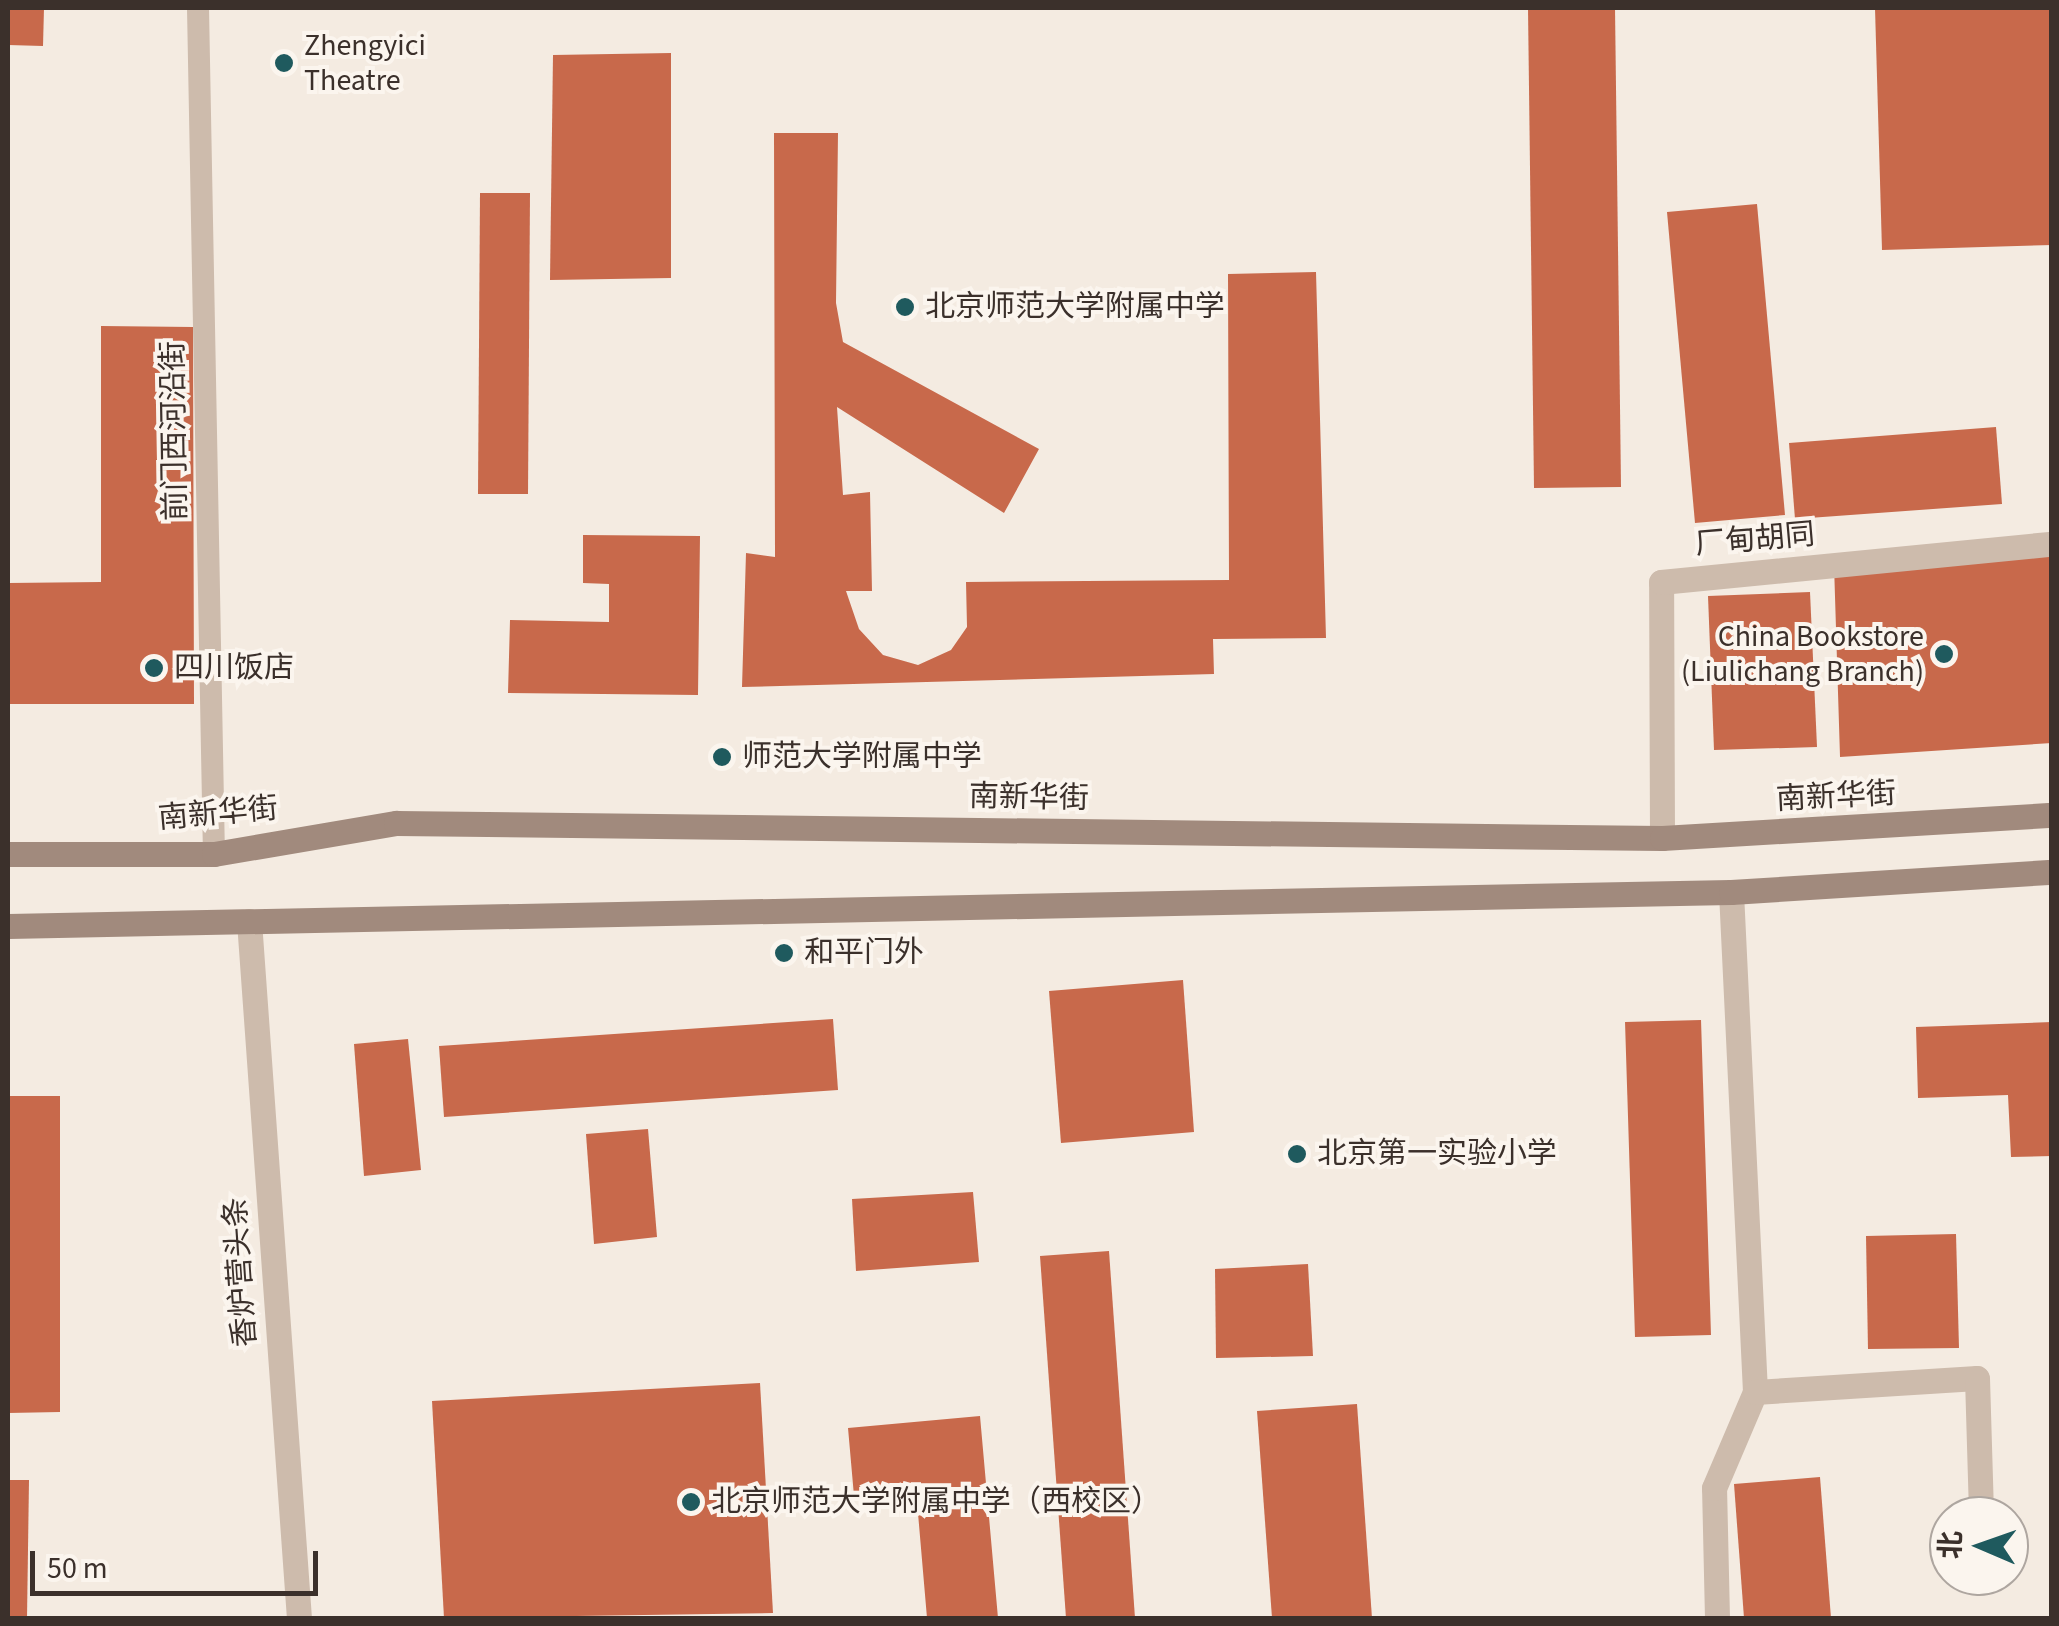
<!DOCTYPE html>
<meta charset="utf-8">
<style>
body{margin:0}
#map{position:relative;width:2059px;height:1626px;overflow:hidden;background:#f4ebe1;font-family:"Source Sans 3","Noto Sans SC",sans-serif}
div>[style]{position:absolute}
.building>*{inset:0;background:#c8694b}
.service>*{height:22px;margin:-11px;padding:0 11px;transform-origin:11px;border-radius:11px;background:#cdbbac}
.minor>*{height:25px;margin:-12.5px;padding:0 12.5px;transform-origin:12.5px;border-radius:12.5px;background:#cdbbac}
.tertiary>*{height:25px;margin:-12.5px;padding:0 12.5px;transform-origin:12.5px;border-radius:12.5px;background:#cdbbac}
.secondary>*{height:25px;margin:-12.5px;padding:0 12.5px;transform-origin:12.5px;border-radius:12.5px;background:#a18a7d}
.dots>*{width:28px;height:28px;translate:-50% -50%;box-sizing:border-box;border:5px solid #fbf5ee;border-radius:50%}
span{translate:-50% -50%;white-space:nowrap;text-align:center;line-height:1.15;-webkit-text-stroke:8px #fbf5ee;paint-order:stroke}
.poi-label{font-size:30px;color:#3b302b}
.left{translate:0 -50%;text-align:left}
.right{translate:-100% -50%;text-align:right}
.street-label{font-size:30px;color:#3b302b}
.frame{position:absolute;inset:0;border:10px solid #3b302b;pointer-events:none}
.north{position:absolute;left:1929px;top:1496px;width:100px;height:100px;box-sizing:border-box;background:#fbf5ee;border:2px solid #aea6a0;border-radius:50%;rotate:272deg;font-size:28px;font-weight:700;line-height:40px;text-align:center;color:#3b302b}
.north::after{content:'';display:block;margin:auto;width:35px;height:45px;background:#1f5a5e;clip-path:polygon(50% 0,100% 100%,50% 72%,0 100%)}
.scale{position:absolute;left:30px;top:1551px;width:288px;height:45px;box-sizing:border-box;border:5px solid #3b302b;border-top:0;padding-left:12px;font-size:30px;line-height:35px;white-space:nowrap;color:#3b302b;-webkit-text-stroke:8px #fbf5ee;paint-order:stroke}
</style>
<div id="map">
<div class="building">
<div style="clip-path:polygon(8px 8px,44px 8px,43px 46px,8px 45px)"></div>
<div style="clip-path:polygon(1528px 8px,1615px 8px,1621px 487px,1534px 488px)"></div>
<div style="clip-path:polygon(1875px 8px,2052px 8px,2052px 245px,1882px 250px)"></div>
<div style="clip-path:polygon(671px 53px,671px 278px,550px 280px,553px 55px)"></div>
<div style="clip-path:polygon(774px 133px,838px 133px,836px 303px,843px 342px,1039px 449px,1004px 513px,837px 407px,843px 495px,870px 492px,872px 591px,846px 591px,859px 629px,883px 655px,918px 665px,951px 650px,967px 627px,966px 582px,1229px 580px,1228px 274px,1316px 272px,1326px 638px,1213px 639px,1214px 674px,742px 687px,746px 553px,775px 557px)"></div>
<div style="clip-path:polygon(480px 193px,530px 193px,528px 494px,478px 494px)"></div>
<div style="clip-path:polygon(1757px 204px,1785px 515px,1695px 523px,1667px 212px)"></div>
<div style="clip-path:polygon(101px 326px,193px 327px,194px 704px,8px 704px,8px 583px,101px 582px)"></div>
<div style="clip-path:polygon(1996px 427px,2002px 504px,1795px 519px,1789px 443px)"></div>
<div style="clip-path:polygon(583px 535px,700px 536px,698px 695px,508px 693px,510px 620px,609px 622px,609px 584px,583px 583px)"></div>
<div style="clip-path:polygon(2052px 550px,2052px 743px,1840px 757px,1834px 565px)"></div>
<div style="clip-path:polygon(1810px 592px,1817px 747px,1714px 750px,1708px 596px)"></div>
<div style="clip-path:polygon(1183px 980px,1194px 1132px,1061px 1143px,1049px 991px)"></div>
<div style="clip-path:polygon(833px 1019px,838px 1090px,444px 1117px,439px 1046px)"></div>
<div style="clip-path:polygon(1701px 1020px,1711px 1335px,1635px 1337px,1625px 1022px)"></div>
<div style="clip-path:polygon(2052px 1022px,2052px 1156px,2011px 1157px,2008px 1095px,1918px 1098px,1916px 1027px)"></div>
<div style="clip-path:polygon(408px 1039px,421px 1170px,364px 1176px,354px 1044px)"></div>
<div style="clip-path:polygon(8px 1096px,60px 1096px,60px 1412px,8px 1413px)"></div>
<div style="clip-path:polygon(648px 1129px,657px 1237px,594px 1244px,586px 1134px)"></div>
<div style="clip-path:polygon(973px 1192px,979px 1262px,856px 1271px,852px 1199px)"></div>
<div style="clip-path:polygon(1956px 1234px,1959px 1348px,1868px 1349px,1866px 1236px)"></div>
<div style="clip-path:polygon(1109px 1251px,1135px 1618px,1066px 1618px,1040px 1256px)"></div>
<div style="clip-path:polygon(1308px 1264px,1313px 1356px,1216px 1358px,1215px 1269px)"></div>
<div style="clip-path:polygon(760px 1383px,773px 1613px,444px 1618px,432px 1401px)"></div>
<div style="clip-path:polygon(1357px 1404px,1372px 1618px,1272px 1618px,1257px 1411px)"></div>
<div style="clip-path:polygon(980px 1416px,998px 1618px,927px 1618px,916px 1490px,854px 1496px,848px 1428px)"></div>
<div style="clip-path:polygon(1820px 1477px,1831px 1618px,1744px 1618px,1734px 1484px)"></div>
<div style="clip-path:polygon(8px 1480px,29px 1480px,27px 1618px,8px 1618px)"></div>
</div>
<div class="service">
<div style="left:198px;top:8px;width:846px;rotate:88.92deg"></div>
</div>
<div class="minor">
<div style="left:1662px;top:838px;width:256px;rotate:-90.2deg"></div>
<div style="left:1661px;top:582px;width:393px;rotate:-5.6deg"></div>
<div style="left:1731px;top:892px;width:501px;rotate:87.25deg"></div>
<div style="left:1717px;top:1618px;width:130px;rotate:-91.3deg"></div>
<div style="left:1714px;top:1488px;width:104px;rotate:-66.9deg"></div>
<div style="left:1755px;top:1392px;width:222px;rotate:-3.6deg"></div>
<div style="left:1977px;top:1378px;width:138px;rotate:88.3deg"></div>
</div>
<div class="tertiary">
<div style="left:249px;top:921px;width:699px;rotate:85.9deg"></div>
</div>
<div class="secondary">
<div style="left:8px;top:854px;width:206px"></div>
<div style="left:214px;top:854px;width:185px;rotate:-9.7deg"></div>
<div style="left:396px;top:823px;width:1266px;rotate:0.68deg"></div>
<div style="left:1662px;top:838px;width:391px;rotate:-3.4deg"></div>
<div style="left:8px;top:926px;width:1723px;rotate:-1.13deg"></div>
<div style="left:1731px;top:892px;width:322px;rotate:-3.6deg"></div>
</div>
<div class="dots">
<div style="left:284px;top:63px;background:#1f5a5e"></div>
<div style="left:905px;top:307px;background:#1f5a5e"></div>
<div style="left:1944px;top:654px;background:#1f5a5e"></div>
<div style="left:154px;top:668px;background:#1f5a5e"></div>
<div style="left:722px;top:757px;background:#1f5a5e"></div>
<div style="left:784px;top:953px;background:#1f5a5e"></div>
<div style="left:1297px;top:1154px;background:#1f5a5e"></div>
<div style="left:691px;top:1502px;background:#1f5a5e"></div>
</div>
<div class="poi-label">
<span class="left" style="left:304px;top:63px">Zhengyici<br>Theatre</span>
<span class="left" style="left:925px;top:307px">北京师范大学附属中学</span>
<span class="right" style="left:1924px;top:654px">China Bookstore<br>(Liulichang Branch)</span>
<span class="left" style="left:174px;top:668px">四川饭店</span>
<span class="left" style="left:742px;top:757px">师范大学附属中学</span>
<span class="left" style="left:804px;top:953px">和平门外</span>
<span class="left" style="left:1317px;top:1154px">北京第一实验小学</span>
<span class="left" style="left:711px;top:1502px">北京师范大学附属中学（西校区）</span>
</div>
<div class="street-label">
<span style="left:175px;top:431px;rotate:-91deg">前门西河沿街</span>
<span style="left:1755px;top:540px;rotate:-5deg">厂甸胡同</span>
<span style="left:1836px;top:797px;rotate:-3deg">南新华街</span>
<span style="left:1029px;top:798px;rotate:1deg">南新华街</span>
<span style="left:218px;top:814px;rotate:-5deg">南新华街</span>
<span style="left:241px;top:1272px;rotate:-94deg">香炉营头条</span>
</div>
<div class="frame"></div>
<div class="north">北</div>
<div class="scale">50 m</div>
</div>
